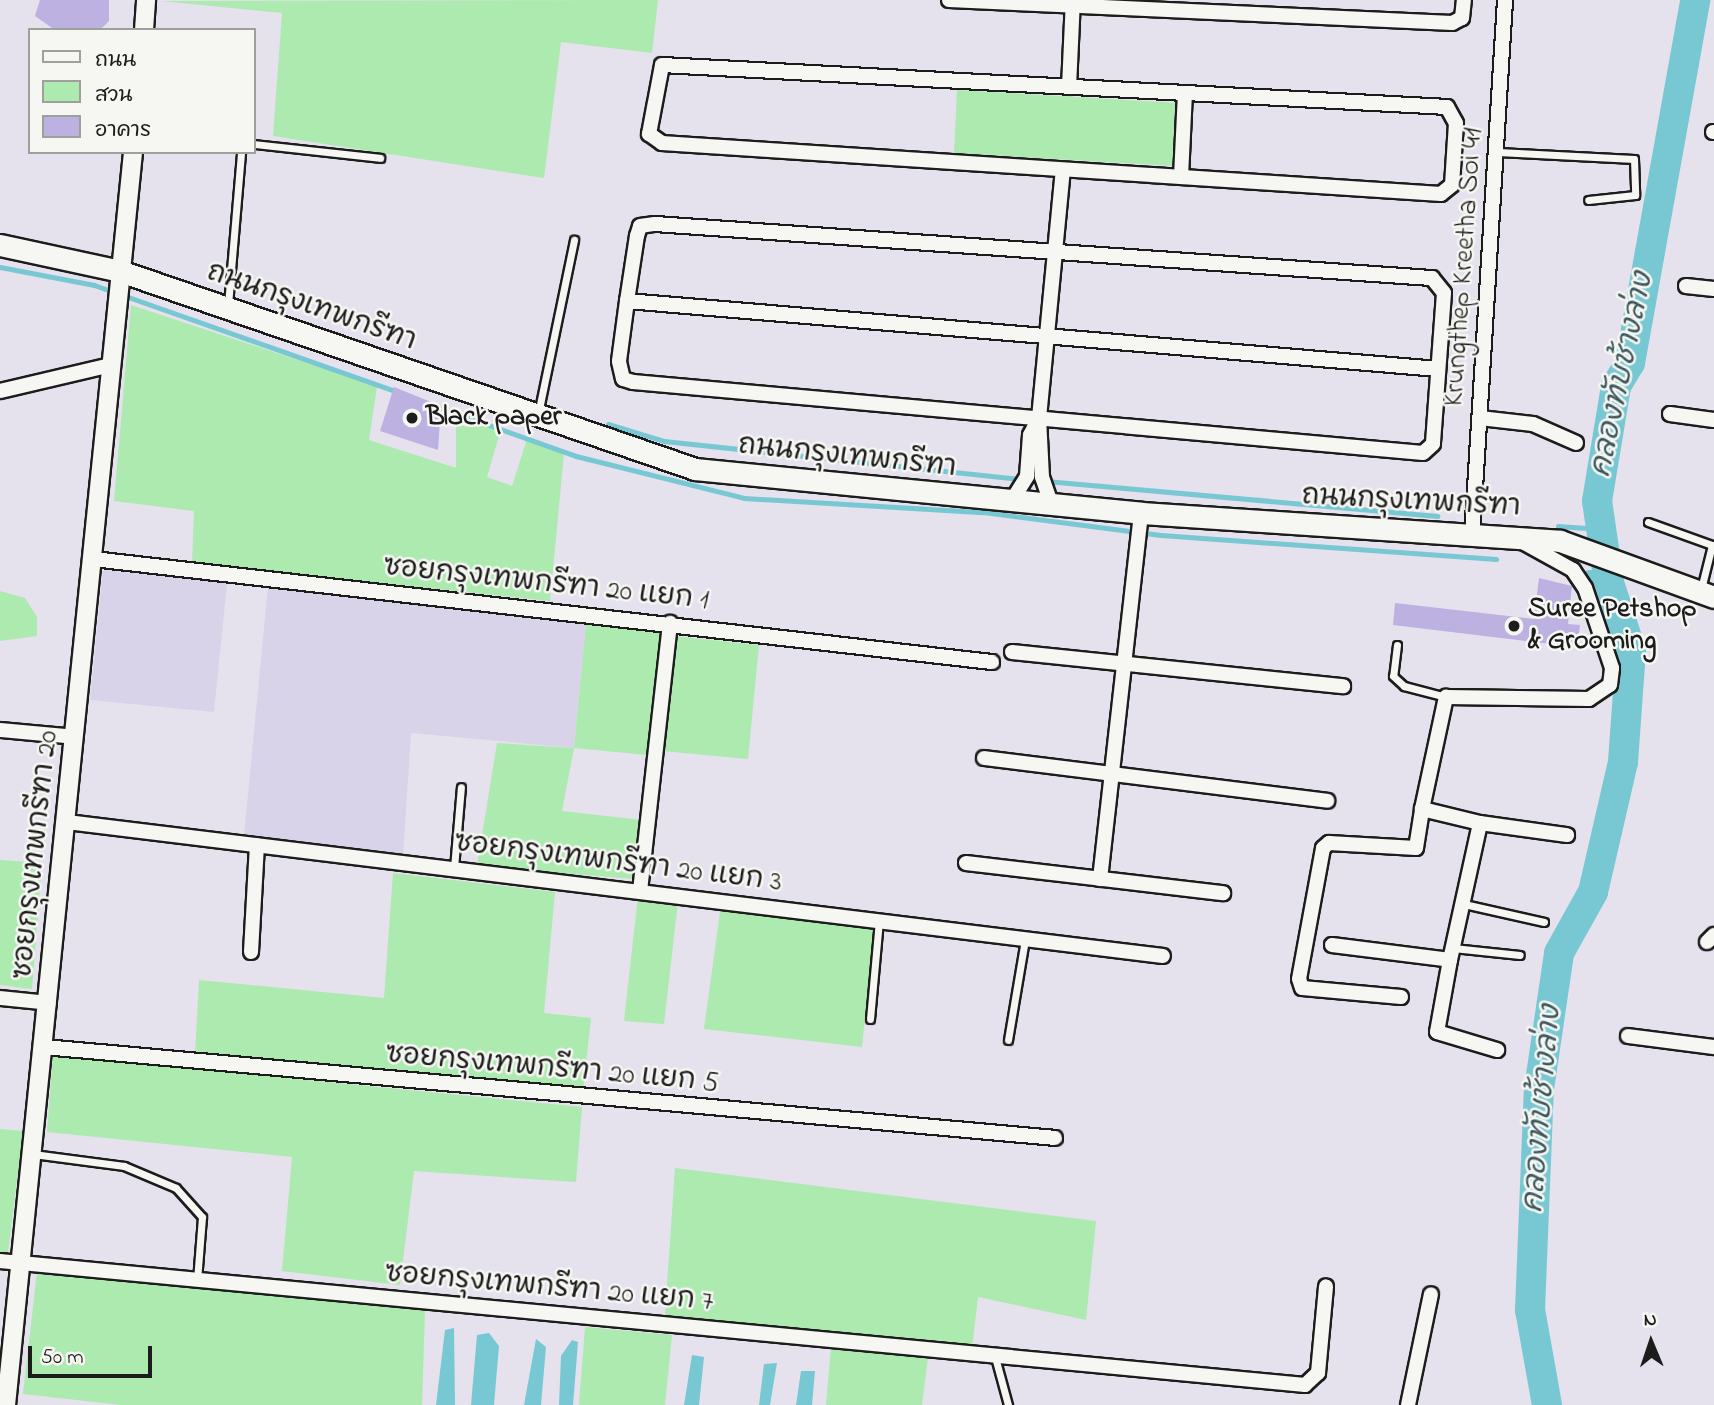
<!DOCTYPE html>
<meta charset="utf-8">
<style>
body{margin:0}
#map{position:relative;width:1714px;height:1405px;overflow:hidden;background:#e5e1ed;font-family:"Indie Flower","Playpen Sans Thai",sans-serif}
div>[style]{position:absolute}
.built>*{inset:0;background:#d9d3ea}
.green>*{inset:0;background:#aceab0}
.water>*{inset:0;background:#78c8d3}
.stream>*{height:5px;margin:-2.5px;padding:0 2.5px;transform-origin:2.5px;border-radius:2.5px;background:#78c8d3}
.canal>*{height:18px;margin:-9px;padding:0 9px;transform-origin:9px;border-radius:9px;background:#78c8d3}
.river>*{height:30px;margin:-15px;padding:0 15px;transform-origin:15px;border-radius:15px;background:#78c8d3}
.building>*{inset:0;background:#bdb1e2}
.roads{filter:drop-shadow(2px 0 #1c1c1c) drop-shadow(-2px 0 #1c1c1c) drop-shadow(0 2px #1c1c1c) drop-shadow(0 -2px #1c1c1c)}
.service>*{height:7px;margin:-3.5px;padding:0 3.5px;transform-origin:3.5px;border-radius:3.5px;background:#f6f6f2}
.minor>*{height:14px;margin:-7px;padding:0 7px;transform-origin:7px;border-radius:7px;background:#f6f6f2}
.tertiary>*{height:18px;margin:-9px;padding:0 9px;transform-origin:9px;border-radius:9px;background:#f6f6f2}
.secondary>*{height:21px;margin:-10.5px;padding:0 10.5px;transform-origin:10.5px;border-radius:10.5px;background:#f6f6f2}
.dots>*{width:19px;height:19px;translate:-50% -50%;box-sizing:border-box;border:4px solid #f6f6f2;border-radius:50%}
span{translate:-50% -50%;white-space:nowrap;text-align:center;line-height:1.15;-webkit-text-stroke:5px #f6f6f2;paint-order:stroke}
.street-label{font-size:28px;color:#1c1c1c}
.poi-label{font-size:28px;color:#1c1c1c;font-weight:700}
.left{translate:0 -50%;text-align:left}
.water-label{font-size:30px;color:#3c585c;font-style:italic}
.legend{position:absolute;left:28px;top:28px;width:228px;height:126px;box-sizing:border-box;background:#f6f6f2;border:2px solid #9f9f9c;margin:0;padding:9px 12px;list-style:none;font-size:21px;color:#1c1c1c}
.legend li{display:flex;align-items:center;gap:14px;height:35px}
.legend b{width:35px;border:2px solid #9f9f9c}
.north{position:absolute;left:1616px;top:1307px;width:70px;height:70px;-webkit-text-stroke:5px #f6f6f2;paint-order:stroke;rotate:358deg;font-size:19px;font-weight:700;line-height:28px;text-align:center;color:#1c1c1c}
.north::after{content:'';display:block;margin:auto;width:24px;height:32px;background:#1c1c1c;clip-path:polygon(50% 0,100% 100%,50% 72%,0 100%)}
.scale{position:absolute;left:28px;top:1346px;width:124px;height:32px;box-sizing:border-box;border:4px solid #1c1c1c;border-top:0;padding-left:9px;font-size:21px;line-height:24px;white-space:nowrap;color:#1c1c1c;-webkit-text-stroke:5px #f6f6f2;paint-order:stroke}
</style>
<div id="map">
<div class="built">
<div style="clip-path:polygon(103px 570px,227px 583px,214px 712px,90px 700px)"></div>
<div style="clip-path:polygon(268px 586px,586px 623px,574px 748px,411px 733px,403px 857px,244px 836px)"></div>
</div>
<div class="green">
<div style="clip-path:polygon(658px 0,652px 53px,561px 42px,544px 178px,273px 136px,282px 13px,162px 1px)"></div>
<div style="clip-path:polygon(957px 90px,1178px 103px,1174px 166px,954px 153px)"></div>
<div style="clip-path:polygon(131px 305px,377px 386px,369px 440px,456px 468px,456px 411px,501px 429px,487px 477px,512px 486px,527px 439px,564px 453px,550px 601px,192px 563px,194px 511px,114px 501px)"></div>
<div style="clip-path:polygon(0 591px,25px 598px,37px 617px,37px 636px,0 641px)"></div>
<div style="clip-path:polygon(586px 623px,663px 632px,647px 755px,574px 748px,562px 811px,642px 820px,634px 879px,477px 866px,497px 743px,574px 748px)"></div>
<div style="clip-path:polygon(674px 636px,759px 645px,748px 759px,662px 751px)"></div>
<div style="clip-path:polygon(0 860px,42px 863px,32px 989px,0 985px)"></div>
<div style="clip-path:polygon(393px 873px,555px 892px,544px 1013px,591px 1018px,583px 1091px,195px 1055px,199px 980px,384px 998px)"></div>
<div style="clip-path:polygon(638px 896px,678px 901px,664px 1024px,624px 1021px)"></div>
<div style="clip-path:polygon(721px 905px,874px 924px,862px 1047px,704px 1029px)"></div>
<div style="clip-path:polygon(53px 1055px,582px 1107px,576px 1182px,414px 1171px,400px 1285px,282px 1271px,292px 1157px,47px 1132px)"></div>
<div style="clip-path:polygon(0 1129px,23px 1131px,8px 1252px,0 1252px)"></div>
<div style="clip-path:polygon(675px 1168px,1096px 1221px,1086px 1320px,978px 1297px,972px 1348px,665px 1316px)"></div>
<div style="clip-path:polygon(37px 1272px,425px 1309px,422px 1405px,121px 1405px,23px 1394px)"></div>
<div style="clip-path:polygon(585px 1327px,672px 1335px,665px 1405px,579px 1405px)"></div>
<div style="clip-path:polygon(831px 1348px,928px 1358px,922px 1405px,826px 1405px)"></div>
</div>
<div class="water">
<div style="clip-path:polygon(454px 1328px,455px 1405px,436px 1405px,445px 1330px)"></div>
<div style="clip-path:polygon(489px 1333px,499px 1346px,494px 1405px,471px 1405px,477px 1335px)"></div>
<div style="clip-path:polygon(536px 1339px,546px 1347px,541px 1405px,524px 1405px)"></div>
<div style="clip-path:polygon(572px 1340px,578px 1342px,573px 1405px,559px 1405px,561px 1356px)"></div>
<div style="clip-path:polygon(692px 1355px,704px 1357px,699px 1405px,684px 1405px)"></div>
<div style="clip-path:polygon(777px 1363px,770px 1405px,759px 1405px,764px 1364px)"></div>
<div style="clip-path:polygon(801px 1371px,815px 1371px,812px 1405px,796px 1405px)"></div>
</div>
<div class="stream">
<div style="left:0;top:267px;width:96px;rotate:10.8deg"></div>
<div style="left:94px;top:285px;width:321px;rotate:19.4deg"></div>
<div style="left:436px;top:406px;width:149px;rotate:19.7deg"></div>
<div style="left:576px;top:456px;width:173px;rotate:14deg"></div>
<div style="left:744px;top:498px;width:239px;rotate:3.4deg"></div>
<div style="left:983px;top:512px;width:179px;rotate:7.4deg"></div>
<div style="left:1161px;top:535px;width:336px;rotate:4.1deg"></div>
<div style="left:608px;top:424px;width:59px;rotate:16.9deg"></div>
<div style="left:664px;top:441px;width:360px;rotate:6.1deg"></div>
<div style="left:1046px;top:481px;width:393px;rotate:5.1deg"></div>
<div style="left:1558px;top:526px;width:43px;rotate:4deg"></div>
</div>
<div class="canal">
<div style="left:1590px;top:579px;width:19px;rotate:12deg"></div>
</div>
<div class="river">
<div style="left:1547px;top:1405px;width:97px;rotate:-100.1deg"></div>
<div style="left:1530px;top:1310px;width:221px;rotate:-87.7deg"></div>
<div style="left:1539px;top:1089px;width:137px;rotate:-81.6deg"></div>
<div style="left:1559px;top:953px;width:70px;rotate:-60.9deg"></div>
<div style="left:1593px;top:892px;width:133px;rotate:-77deg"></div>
<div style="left:1623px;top:762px;width:112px;rotate:-85.9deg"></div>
<div style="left:1631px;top:650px;width:71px;rotate:-108.2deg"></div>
<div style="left:1609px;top:583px;width:83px;rotate:-98.3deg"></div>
<div style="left:1597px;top:501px;width:117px;rotate:-80.6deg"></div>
<div style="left:1616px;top:386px;width:27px;rotate:-59deg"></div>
<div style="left:1630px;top:363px;width:369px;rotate:-79.8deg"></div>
</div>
<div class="building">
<div style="clip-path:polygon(40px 0,109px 0,109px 21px,100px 30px,55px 30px,35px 16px)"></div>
<div style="clip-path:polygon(394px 387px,441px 406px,438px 450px,380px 431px)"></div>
<div style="clip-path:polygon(1539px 578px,1572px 586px,1568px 624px,1580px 625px,1577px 647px,1393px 625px,1395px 603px,1534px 619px)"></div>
</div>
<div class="roads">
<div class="service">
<div style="left:254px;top:144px;width:127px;rotate:6.3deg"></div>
<div style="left:1498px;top:152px;width:136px;rotate:2.9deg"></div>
<div style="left:1634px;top:159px;width:36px;rotate:88deg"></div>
<div style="left:1635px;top:195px;width:47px;rotate:173.9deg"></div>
<div style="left:228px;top:305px;width:154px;rotate:-85.1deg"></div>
<div style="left:538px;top:414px;width:178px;rotate:-78.3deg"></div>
<div style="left:1648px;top:522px;width:68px;rotate:19.8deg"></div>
<div style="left:1712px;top:545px;width:45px;rotate:104deg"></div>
<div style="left:1397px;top:645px;width:31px;rotate:97deg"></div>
<div style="left:1393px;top:676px;width:15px;rotate:42deg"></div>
<div style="left:1404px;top:686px;width:43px;rotate:14.7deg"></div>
<div style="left:454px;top:868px;width:81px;rotate:-85.1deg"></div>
<div style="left:1464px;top:904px;width:82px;rotate:12.7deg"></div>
<div style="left:1453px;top:948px;width:67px;rotate:6deg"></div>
<div style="left:870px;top:1019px;width:99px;rotate:-84.8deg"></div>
<div style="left:1008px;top:1040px;width:102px;rotate:-80.4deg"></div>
<div style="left:33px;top:1154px;width:92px;rotate:7.5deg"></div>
<div style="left:124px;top:1166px;width:56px;rotate:22.9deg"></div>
<div style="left:176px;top:1188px;width:39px;rotate:48deg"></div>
<div style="left:202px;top:1217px;width:63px;rotate:94.5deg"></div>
<div style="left:995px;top:1357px;width:50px;rotate:74.8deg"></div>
</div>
<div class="minor">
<div style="left:949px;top:0;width:504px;rotate:2.62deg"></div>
<div style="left:1452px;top:23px;width:11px;rotate:-27deg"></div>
<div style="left:1462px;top:18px;width:18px;rotate:-84deg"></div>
<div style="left:662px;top:65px;width:786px;rotate:3.06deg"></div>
<div style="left:1447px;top:107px;width:18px;rotate:61deg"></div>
<div style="left:1456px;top:123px;width:62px;rotate:93.7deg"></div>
<div style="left:1452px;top:185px;width:14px;rotate:141deg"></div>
<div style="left:1441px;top:194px;width:781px;rotate:-176.25deg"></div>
<div style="left:662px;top:143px;width:16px;rotate:-145deg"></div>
<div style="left:649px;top:134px;width:70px;rotate:-79.3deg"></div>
<div style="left:1069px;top:87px;width:87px;rotate:-87.4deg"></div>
<div style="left:1713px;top:132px;width:1px"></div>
<div style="left:1181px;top:177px;width:84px;rotate:-87.3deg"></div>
<div style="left:655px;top:224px;width:779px;rotate:3.98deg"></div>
<div style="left:1432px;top:278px;width:19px;rotate:51deg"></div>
<div style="left:1444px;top:293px;width:151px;rotate:94.2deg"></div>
<div style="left:1433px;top:444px;width:13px;rotate:138deg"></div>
<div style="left:1423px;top:453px;width:793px;rotate:-174.86deg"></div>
<div style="left:633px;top:382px;width:10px;rotate:-163deg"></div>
<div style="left:623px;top:379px;width:18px;rotate:-103deg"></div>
<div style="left:619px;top:361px;width:61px;rotate:-82.4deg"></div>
<div style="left:627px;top:301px;width:66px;rotate:-81.3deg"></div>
<div style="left:637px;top:236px;width:10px;rotate:-73deg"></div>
<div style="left:640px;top:226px;width:15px;rotate:-8deg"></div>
<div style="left:1686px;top:286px;width:28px;rotate:6deg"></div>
<div style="left:627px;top:301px;width:814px;rotate:4.79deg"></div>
<div style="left:0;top:391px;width:114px;rotate:-13.2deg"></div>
<div style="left:1670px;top:414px;width:44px;rotate:7.8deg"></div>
<div style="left:1480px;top:418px;width:53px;rotate:6.5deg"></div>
<div style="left:1533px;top:424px;width:47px;rotate:23.8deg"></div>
<div style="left:1011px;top:502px;width:31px;rotate:-58deg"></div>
<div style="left:1027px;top:476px;width:41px;rotate:-85.8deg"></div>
<div style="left:1030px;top:435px;width:19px;rotate:-62deg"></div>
<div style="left:1052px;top:506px;width:31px;rotate:-109deg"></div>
<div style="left:1042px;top:477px;width:59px;rotate:-92.9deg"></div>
<div style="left:1039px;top:418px;width:249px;rotate:-84.5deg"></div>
<div style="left:1472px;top:537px;width:538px;rotate:-86.48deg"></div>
<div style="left:93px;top:559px;width:905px;rotate:6.54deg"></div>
<div style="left:1012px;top:652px;width:333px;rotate:5.9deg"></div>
<div style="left:0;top:730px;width:75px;rotate:5.3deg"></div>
<div style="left:984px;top:758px;width:346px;rotate:7.1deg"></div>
<div style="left:67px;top:822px;width:1104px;rotate:6.97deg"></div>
<div style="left:1480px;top:823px;width:88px;rotate:7.9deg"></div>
<div style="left:966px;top:863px;width:259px;rotate:6.7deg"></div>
<div style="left:1100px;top:879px;width:368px;rotate:-83.6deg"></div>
<div style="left:640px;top:891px;width:270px;rotate:-83.6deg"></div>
<div style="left:1707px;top:942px;width:10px;rotate:-45deg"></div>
<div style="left:1332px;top:945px;width:119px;rotate:7.2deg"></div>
<div style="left:1450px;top:960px;width:140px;rotate:-77.6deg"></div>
<div style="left:1480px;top:823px;width:60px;rotate:-166.4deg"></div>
<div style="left:1422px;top:809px;width:115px;rotate:-77.9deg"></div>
<div style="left:1446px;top:697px;width:143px;rotate:0.8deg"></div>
<div style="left:1589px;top:699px;width:25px;rotate:-34deg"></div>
<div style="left:1610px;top:685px;width:17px;rotate:-83deg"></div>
<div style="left:1612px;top:668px;width:84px;rotate:-108.6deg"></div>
<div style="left:1585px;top:588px;width:22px;rotate:-124deg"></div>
<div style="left:1573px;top:570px;width:60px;rotate:-150.9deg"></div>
<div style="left:251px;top:952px;width:107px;rotate:-86.8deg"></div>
<div style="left:1450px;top:960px;width:73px;rotate:100.2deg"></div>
<div style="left:1437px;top:1032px;width:63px;rotate:16.7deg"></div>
<div style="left:1401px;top:997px;width:99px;rotate:-174.8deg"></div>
<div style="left:1302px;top:988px;width:9px;rotate:-108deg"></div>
<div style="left:1299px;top:979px;width:133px;rotate:-79.6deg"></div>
<div style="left:1323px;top:848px;width:8px;rotate:-40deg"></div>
<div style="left:1329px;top:843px;width:87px;rotate:3.3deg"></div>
<div style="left:1416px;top:848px;width:39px;rotate:-81deg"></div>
<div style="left:0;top:998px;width:49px;rotate:5.8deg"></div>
<div style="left:1628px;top:1036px;width:87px;rotate:7.3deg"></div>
<div style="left:44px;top:1047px;width:1015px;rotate:5.14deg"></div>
<div style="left:0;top:1261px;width:1311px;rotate:5.43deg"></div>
<div style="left:1305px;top:1385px;width:18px;rotate:-43deg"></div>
<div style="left:1318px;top:1373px;width:87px;rotate:-84.7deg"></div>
<div style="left:1408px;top:1405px;width:113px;rotate:-78.3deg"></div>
</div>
<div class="tertiary">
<div style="left:144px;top:30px;width:30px;rotate:-86deg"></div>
<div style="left:6px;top:1405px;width:1259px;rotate:-84.21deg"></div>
</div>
<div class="secondary">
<div style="left:0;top:245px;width:123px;rotate:12.2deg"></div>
<div style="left:120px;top:271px;width:608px;rotate:19deg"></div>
<div style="left:695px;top:469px;width:448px;rotate:5.6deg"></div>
<div style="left:1141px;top:513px;width:420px;rotate:3.8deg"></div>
<div style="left:1560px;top:541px;width:164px;rotate:20deg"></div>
</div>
</div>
<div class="dots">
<div style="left:412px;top:418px;background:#1c1c1c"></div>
<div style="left:1514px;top:626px;background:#1c1c1c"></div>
</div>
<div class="street-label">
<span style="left:1465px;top:267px;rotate:-86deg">Krungthep Kreetha Soi 41</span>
<span style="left:311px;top:308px;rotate:19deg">ถนนกรุงเทพกรีฑา</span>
<span style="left:847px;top:458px;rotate:6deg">ถนนกรุงเทพกรีฑา</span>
<span style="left:1411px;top:503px;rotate:3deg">ถนนกรุงเทพกรีฑา</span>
<span style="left:546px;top:585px;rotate:6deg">ซอยกรุงเทพกรีฑา 20 แยก 1</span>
<span style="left:37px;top:855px;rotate:-84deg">ซอยกรุงเทพกรีฑา 20</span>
<span style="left:618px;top:864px;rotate:7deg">ซอยกรุงเทพกรีฑา 20 แยก 3</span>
<span style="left:552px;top:1070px;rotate:5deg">ซอยกรุงเทพกรีฑา 20 แยก 5</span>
<span style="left:549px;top:1289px;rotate:5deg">ซอยกรุงเทพกรีฑา 20 แยก 7</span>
</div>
<div class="poi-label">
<span class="left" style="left:426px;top:418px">Black paper</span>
<span class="left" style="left:1528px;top:626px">Suree Petshop<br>&amp; Grooming</span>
</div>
<div class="water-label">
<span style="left:1623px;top:375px;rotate:-78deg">คลองทับช้างล่าง</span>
<span style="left:1543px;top:1109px;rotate:-85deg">คลองทับช้างล่าง</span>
</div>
<ul class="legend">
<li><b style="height:9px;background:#f6f6f2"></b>ถนน</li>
<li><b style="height:19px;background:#aceab0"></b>สวน</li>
<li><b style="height:19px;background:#bdb1e2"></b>อาคาร</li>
</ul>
<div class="north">N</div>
<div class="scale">50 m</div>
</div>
